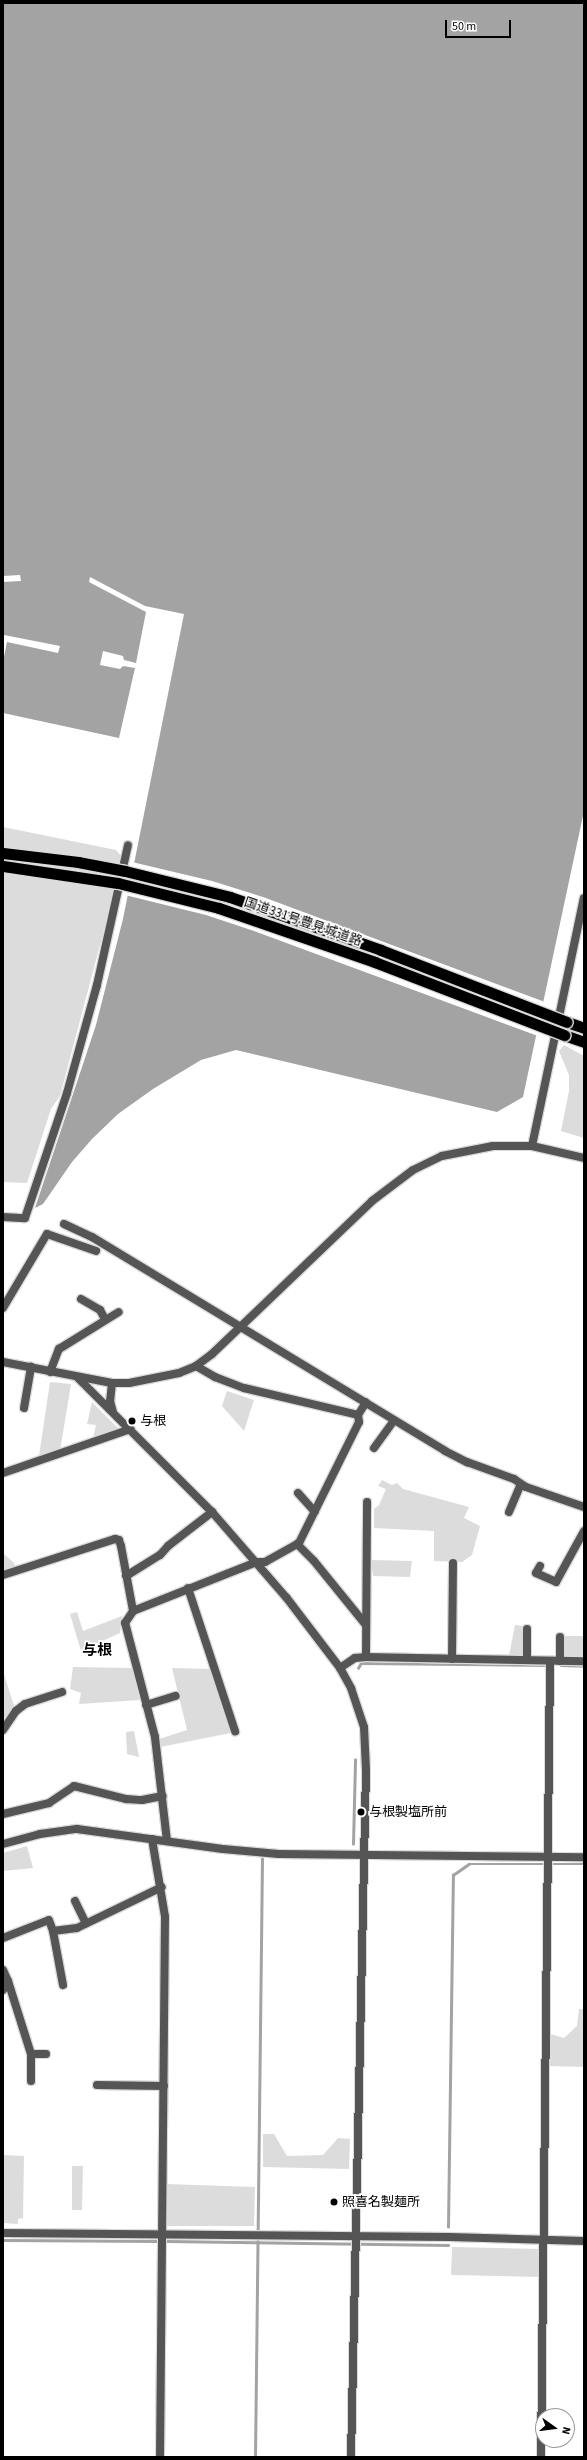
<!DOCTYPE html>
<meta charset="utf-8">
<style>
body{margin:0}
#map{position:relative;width:587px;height:2460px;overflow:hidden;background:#fff;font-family:"Source Sans 3","Noto Sans JP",sans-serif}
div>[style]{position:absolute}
.green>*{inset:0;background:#dcdcdc}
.water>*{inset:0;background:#a3a3a3}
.pier>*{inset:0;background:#fff}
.stream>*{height:2.5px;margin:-1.25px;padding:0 1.25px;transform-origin:1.25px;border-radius:1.25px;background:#a3a3a3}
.roads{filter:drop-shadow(1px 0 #dbdbdb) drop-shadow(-1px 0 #dbdbdb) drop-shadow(0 1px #dbdbdb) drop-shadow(0 -1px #dbdbdb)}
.minor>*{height:8px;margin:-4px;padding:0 4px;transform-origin:4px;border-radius:4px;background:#555}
.tertiary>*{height:8px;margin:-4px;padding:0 4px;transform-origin:4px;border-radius:4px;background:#555}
.trunk>*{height:11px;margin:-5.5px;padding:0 5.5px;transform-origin:5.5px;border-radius:5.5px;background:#000}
.bridges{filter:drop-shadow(1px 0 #dbdbdb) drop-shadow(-1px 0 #dbdbdb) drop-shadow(0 1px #dbdbdb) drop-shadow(0 -1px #dbdbdb)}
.trunk-bridge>*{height:11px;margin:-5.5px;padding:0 5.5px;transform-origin:5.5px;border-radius:5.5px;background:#000}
.dots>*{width:11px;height:11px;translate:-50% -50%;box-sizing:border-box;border:2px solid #fff;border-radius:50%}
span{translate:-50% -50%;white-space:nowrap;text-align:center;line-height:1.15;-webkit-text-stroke:3.5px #fff;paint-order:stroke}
.street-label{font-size:13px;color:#000}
.poi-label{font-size:13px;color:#000}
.left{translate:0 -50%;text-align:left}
.quarter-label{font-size:15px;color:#000;font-weight:700}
.frame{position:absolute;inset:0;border:4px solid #000;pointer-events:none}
.north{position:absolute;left:535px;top:2408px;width:40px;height:40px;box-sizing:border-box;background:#fff;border:1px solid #999;border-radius:50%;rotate:104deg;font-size:11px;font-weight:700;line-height:16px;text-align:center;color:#000}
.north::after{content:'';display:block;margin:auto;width:14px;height:18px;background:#000;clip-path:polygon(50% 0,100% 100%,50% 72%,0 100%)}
.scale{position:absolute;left:445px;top:20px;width:66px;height:18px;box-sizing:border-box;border:2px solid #000;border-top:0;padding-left:5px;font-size:12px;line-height:14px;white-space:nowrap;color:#000;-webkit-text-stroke:3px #fff;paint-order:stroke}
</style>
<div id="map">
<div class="green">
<div style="clip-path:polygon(3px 827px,116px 850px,121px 856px,104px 930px,60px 1096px,51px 1109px,27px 1183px,3px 1182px)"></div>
<div style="clip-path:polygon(564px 1045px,584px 1056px,584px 1138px,561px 1131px,569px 1091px,569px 1075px,559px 1051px)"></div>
<div style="clip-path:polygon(50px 1382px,71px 1384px,60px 1451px,39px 1456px)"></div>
<div style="clip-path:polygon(227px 1391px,254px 1400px,244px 1431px,222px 1406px)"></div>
<div style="clip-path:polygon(92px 1402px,118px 1428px,93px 1438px,96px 1425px,87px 1424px)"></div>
<div style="clip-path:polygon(382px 1480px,392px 1485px,397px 1483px,403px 1489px,469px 1507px,464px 1518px,480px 1526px,472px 1555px,462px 1562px,434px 1561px,434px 1531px,374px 1528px,374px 1509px,379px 1505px,386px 1489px,378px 1486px)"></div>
<div style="clip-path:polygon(3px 1553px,14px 1563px,16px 1568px,3px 1572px)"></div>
<div style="clip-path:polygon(371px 1560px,412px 1561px,410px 1577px,373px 1576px)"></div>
<div style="clip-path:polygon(77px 1612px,83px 1631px,122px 1616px,120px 1633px,81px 1651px,70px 1614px)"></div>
<div style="clip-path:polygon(515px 1625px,523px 1626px,522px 1655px,509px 1656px)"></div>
<div style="clip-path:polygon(563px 1636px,584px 1636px,584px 1656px,563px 1656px)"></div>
<div style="clip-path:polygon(73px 1667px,132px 1668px,140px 1700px,79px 1704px,81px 1693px,70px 1689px)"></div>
<div style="clip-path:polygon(172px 1668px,212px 1669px,227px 1714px,231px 1733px,160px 1747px,159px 1739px,187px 1730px)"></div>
<div style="clip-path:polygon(3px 1671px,15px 1709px,3px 1719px)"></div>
<div style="clip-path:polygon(134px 1731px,139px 1757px,127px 1754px,126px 1732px)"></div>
<div style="clip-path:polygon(27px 1846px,33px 1868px,3px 1871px,3px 1853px)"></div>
<div style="clip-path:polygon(579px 2009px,584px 2009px,584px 2067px,550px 2066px,550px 2034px,564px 2038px,577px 2026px)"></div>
<div style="clip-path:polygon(263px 2134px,274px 2134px,287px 2156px,323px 2155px,338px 2138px,350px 2139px,349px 2169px,263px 2167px)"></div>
<div style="clip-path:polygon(3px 2155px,24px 2156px,23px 2218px,18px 2219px,18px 2224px,3px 2223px)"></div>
<div style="clip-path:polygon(72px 2166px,83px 2166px,82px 2210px,72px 2210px)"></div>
<div style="clip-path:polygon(167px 2184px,255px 2187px,254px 2226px,166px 2226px)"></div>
<div style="clip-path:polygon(452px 2247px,539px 2249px,538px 2277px,451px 2275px)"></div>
</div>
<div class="water">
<div style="clip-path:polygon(3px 3px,584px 3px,584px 811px,523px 1097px,497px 1112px,236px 1050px,201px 1060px,153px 1089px,118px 1114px,92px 1139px,72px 1162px,43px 1204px,35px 1208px,96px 1025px,123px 919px,184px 614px,145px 606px,90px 577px,89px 582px,146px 612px,136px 663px,124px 660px,123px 656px,103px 651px,100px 665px,120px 669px,123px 666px,135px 668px,119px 738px,3px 713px,3px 662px,7px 642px,58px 653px,60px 646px,4px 635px,3px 638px,3px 582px,21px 581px,20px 575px,3px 576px)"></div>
</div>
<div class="pier">
<div style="clip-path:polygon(132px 862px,212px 881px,263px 897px,545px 1002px,538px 1036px,254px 931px,206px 915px,125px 895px)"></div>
</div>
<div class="stream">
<div style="left:561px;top:1665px;width:23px;rotate:2deg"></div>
<div style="left:358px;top:1668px;width:6px;rotate:-59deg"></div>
<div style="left:361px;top:1663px;width:184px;rotate:0.6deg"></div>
<div style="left:353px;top:1844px;width:84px;rotate:-88.6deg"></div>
<div style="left:448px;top:2227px;width:352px;rotate:-89.2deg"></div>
<div style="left:453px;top:1875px;width:19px;rotate:-35deg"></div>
<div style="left:469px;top:1864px;width:115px"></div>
<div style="left:3px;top:2240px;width:155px;rotate:0.4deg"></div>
<div style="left:167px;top:2241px;width:281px;rotate:0.8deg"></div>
<div style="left:255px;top:2457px;width:598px;rotate:-89.33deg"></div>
</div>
<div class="roads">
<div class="minor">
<div style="left:81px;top:1299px;width:22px;rotate:30deg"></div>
<div style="left:100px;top:1310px;width:10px;rotate:61deg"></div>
<div style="left:3px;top:1308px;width:86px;rotate:-59.3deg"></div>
<div style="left:47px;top:1234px;width:52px;rotate:19.1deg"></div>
<div style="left:50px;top:1372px;width:25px;rotate:-69deg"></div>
<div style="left:59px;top:1349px;width:70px;rotate:-31.7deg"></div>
<div style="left:24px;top:1408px;width:42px;rotate:-80.3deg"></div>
<div style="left:374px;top:1448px;width:34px;rotate:-54deg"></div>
<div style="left:3px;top:1473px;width:135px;rotate:-19deg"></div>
<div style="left:298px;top:1493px;width:25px;rotate:48deg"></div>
<div style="left:509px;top:1512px;width:30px;rotate:-67deg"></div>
<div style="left:297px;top:1544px;width:24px;rotate:45deg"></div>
<div style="left:314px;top:1561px;width:82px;rotate:50.9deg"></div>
<div style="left:540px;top:1566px;width:8px;rotate:120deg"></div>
<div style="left:536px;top:1573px;width:22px;rotate:24deg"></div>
<div style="left:556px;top:1582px;width:58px;rotate:-61.2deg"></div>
<div style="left:3px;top:1575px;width:118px;rotate:-17.8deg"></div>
<div style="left:115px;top:1539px;width:4px;rotate:14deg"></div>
<div style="left:119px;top:1540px;width:6px;rotate:72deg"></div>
<div style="left:121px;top:1546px;width:66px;rotate:79.5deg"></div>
<div style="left:126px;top:1576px;width:40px;rotate:-32deg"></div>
<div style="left:160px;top:1555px;width:12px;rotate:-48deg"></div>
<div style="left:168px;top:1546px;width:56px;rotate:-37.7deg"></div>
<div style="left:188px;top:1588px;width:151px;rotate:71.8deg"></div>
<div style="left:366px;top:1657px;width:155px;rotate:-89.6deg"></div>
<div style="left:452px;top:1659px;width:96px;rotate:-89.4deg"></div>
<div style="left:527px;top:1660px;width:31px;rotate:-90deg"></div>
<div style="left:560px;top:1661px;width:24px;rotate:-90deg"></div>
<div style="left:340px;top:1668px;width:18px;rotate:-34deg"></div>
<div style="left:355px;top:1658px;width:11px;rotate:-5deg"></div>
<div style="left:366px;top:1657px;width:218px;rotate:1.1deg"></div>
<div style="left:146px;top:1705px;width:31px;rotate:-17deg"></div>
<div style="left:3px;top:1730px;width:23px;rotate:-56deg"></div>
<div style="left:16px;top:1711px;width:11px;rotate:-38deg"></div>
<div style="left:25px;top:1704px;width:39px;rotate:-18deg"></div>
<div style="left:3px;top:1814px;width:47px;rotate:-13.4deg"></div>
<div style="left:49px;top:1803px;width:30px;rotate:-34deg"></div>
<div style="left:74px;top:1786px;width:54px;rotate:14deg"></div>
<div style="left:126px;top:1799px;width:16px;rotate:4deg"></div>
<div style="left:142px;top:1800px;width:21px;rotate:-11deg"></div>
<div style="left:152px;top:1839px;width:79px;rotate:80.5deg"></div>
<div style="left:165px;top:1917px;width:540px;rotate:90.53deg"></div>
<div style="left:167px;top:1841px;width:105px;rotate:-96.6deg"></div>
<div style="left:155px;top:1737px;width:118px;rotate:-104.7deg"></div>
<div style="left:125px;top:1623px;width:14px;rotate:-56deg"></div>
<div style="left:133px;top:1611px;width:133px;rotate:-21.6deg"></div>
<div style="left:257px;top:1562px;width:8px"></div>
<div style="left:265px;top:1562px;width:39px;rotate:-29deg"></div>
<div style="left:299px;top:1543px;width:135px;rotate:-63.6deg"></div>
<div style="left:359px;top:1422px;width:7px;rotate:-98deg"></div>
<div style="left:75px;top:1901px;width:25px;rotate:64deg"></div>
<div style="left:53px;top:1931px;width:55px;rotate:79.5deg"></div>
<div style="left:3px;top:1938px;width:49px;rotate:-21.4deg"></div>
<div style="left:49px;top:1920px;width:12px;rotate:70deg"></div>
<div style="left:53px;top:1931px;width:24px;rotate:-7deg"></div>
<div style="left:77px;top:1928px;width:94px;rotate:-25.8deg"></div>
<div style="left:3px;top:1970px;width:12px;rotate:66deg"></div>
<div style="left:8px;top:1981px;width:10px;rotate:119deg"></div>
<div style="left:8px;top:1981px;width:77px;rotate:72.5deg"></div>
<div style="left:31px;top:2054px;width:27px;rotate:90deg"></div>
<div style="left:31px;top:2054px;width:15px"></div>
<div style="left:97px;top:2085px;width:67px;rotate:0.9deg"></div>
<div style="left:541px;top:2457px;width:796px;rotate:-89.35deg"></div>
</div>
<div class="tertiary">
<div style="left:532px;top:1146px;width:253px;rotate:-78.2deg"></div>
<div style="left:3px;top:1217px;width:22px;rotate:3deg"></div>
<div style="left:25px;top:1218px;width:132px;rotate:-71.4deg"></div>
<div style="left:67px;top:1093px;width:112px;rotate:-74.5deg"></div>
<div style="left:97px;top:985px;width:143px;rotate:-77.5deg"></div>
<div style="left:64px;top:1224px;width:31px;rotate:25deg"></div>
<div style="left:92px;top:1237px;width:413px;rotate:31.2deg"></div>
<div style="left:445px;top:1451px;width:25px;rotate:27deg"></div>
<div style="left:467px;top:1462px;width:50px;rotate:19.9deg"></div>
<div style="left:514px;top:1479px;width:14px;rotate:34deg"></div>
<div style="left:526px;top:1487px;width:61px;rotate:19deg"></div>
<div style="left:3px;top:1362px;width:111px;rotate:10.9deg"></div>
<div style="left:112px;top:1383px;width:17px"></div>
<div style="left:129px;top:1383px;width:51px;rotate:-11.3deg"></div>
<div style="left:179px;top:1373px;width:18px;rotate:-22deg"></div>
<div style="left:196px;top:1366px;width:20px;rotate:-37deg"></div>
<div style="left:212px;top:1354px;width:221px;rotate:-43.7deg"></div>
<div style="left:372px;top:1201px;width:51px;rotate:-37.1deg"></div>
<div style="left:413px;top:1170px;width:32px;rotate:-26deg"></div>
<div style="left:442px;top:1156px;width:52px;rotate:-11.1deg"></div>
<div style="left:493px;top:1146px;width:39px"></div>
<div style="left:532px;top:1146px;width:53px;rotate:13deg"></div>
<div style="left:196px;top:1366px;width:22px;rotate:30deg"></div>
<div style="left:215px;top:1377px;width:31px;rotate:21deg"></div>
<div style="left:244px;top:1388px;width:117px;rotate:13.3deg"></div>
<div style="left:358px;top:1415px;width:15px;rotate:-58deg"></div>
<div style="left:78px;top:1378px;width:190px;rotate:45deg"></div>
<div style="left:212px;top:1512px;width:113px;rotate:49deg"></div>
<div style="left:286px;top:1597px;width:89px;rotate:52.7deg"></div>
<div style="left:340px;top:1668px;width:23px;rotate:61deg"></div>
<div style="left:351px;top:1688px;width:41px;rotate:71.6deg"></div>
<div style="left:364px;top:1727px;width:43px;rotate:87.3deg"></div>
<div style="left:366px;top:1770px;width:687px;rotate:91.25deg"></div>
<div style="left:112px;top:1383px;width:18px;rotate:96deg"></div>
<div style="left:110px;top:1401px;width:11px;rotate:75deg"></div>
<div style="left:3px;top:1844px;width:38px;rotate:-15deg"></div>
<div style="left:40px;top:1834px;width:37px;rotate:-8deg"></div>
<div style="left:77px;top:1829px;width:147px;rotate:7.8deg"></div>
<div style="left:223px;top:1849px;width:56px;rotate:5.1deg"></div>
<div style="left:279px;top:1854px;width:305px;rotate:0.6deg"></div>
<div style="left:3px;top:2233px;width:447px;rotate:0.5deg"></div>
<div style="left:450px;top:2237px;width:134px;rotate:1.7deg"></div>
</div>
<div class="trunk">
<div style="left:567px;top:1022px;width:18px;rotate:19deg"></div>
<div style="left:564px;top:1035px;width:21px;rotate:19deg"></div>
</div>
</div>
<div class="bridges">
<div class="trunk-bridge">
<div style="left:3px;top:853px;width:76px;rotate:6.8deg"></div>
<div style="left:78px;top:862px;width:48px;rotate:10.8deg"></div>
<div style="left:125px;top:871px;width:108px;rotate:13.9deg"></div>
<div style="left:230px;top:897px;width:160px;rotate:19.3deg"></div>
<div style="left:381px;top:950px;width:199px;rotate:21.2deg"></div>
<div style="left:3px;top:866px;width:116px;rotate:8.4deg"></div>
<div style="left:118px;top:883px;width:104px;rotate:13.9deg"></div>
<div style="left:219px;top:908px;width:165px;rotate:19.1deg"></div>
<div style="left:375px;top:962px;width:203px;rotate:21.1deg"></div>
</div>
</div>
<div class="dots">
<div style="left:132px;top:1421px;background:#000"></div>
<div style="left:361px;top:1812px;background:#000"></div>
<div style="left:334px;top:2202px;background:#000"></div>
</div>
<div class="street-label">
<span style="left:303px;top:922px;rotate:19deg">国道331号豊見城道路</span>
</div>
<div class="poi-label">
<span class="left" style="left:140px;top:1421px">与根</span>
<span class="left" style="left:369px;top:1812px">与根製塩所前</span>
<span class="left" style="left:342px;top:2202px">照喜名製麺所</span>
</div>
<div class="quarter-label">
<span style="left:97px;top:1651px">与根</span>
</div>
<div class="frame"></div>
<div class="north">N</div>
<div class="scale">50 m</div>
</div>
